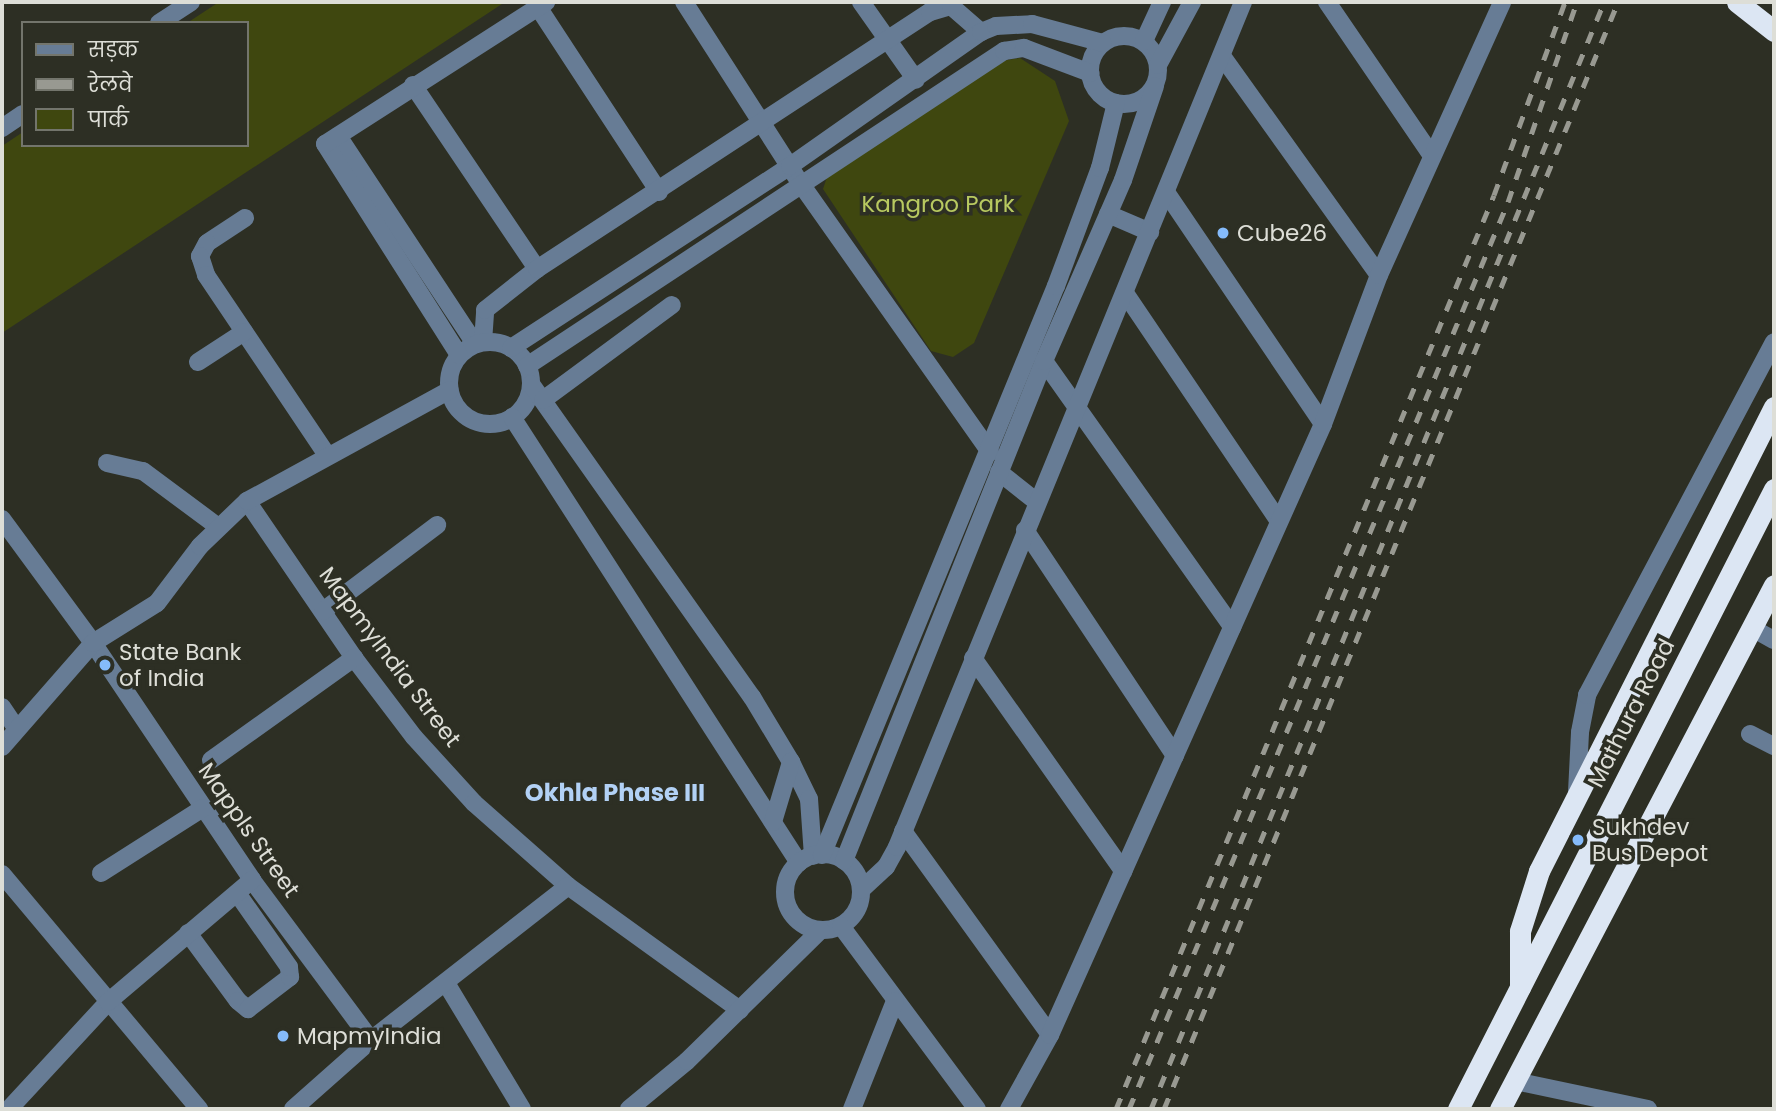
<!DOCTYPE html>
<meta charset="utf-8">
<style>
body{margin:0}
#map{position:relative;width:1776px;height:1111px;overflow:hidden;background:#2d2f24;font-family:Poppins,"Noto Sans Devanagari",sans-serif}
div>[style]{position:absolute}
.green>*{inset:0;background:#3f470f}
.minor>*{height:18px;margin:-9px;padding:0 9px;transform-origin:9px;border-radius:9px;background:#677c95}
.minor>.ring{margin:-9px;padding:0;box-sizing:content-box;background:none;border:18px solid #677c95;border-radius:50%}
.highway>*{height:21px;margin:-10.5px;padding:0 10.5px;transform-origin:10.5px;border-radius:10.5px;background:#dce6f3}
.rail>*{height:5px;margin-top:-2.5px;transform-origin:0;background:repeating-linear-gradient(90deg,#989991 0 12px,transparent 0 24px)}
.dots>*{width:19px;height:19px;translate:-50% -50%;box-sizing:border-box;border:4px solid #2d2f24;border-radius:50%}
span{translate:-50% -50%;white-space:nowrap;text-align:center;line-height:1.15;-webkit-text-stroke:7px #2d2f24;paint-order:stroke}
.park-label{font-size:23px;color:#b8c960}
.poi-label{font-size:23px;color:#ddded7}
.left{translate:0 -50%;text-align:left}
.street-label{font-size:23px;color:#ddded7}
.neighbourhood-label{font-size:24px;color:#b2d1f5;font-weight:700}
.frame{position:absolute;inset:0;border:4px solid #ddded7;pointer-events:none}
.legend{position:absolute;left:21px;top:21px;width:228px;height:126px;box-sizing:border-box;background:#2d2f24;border:2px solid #73756c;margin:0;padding:9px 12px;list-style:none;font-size:21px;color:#ddded7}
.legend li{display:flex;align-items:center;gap:14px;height:35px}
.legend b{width:35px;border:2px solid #73756c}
</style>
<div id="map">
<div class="green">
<div style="clip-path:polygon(219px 2px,505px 2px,2px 333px,2px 146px,23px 132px,23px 145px,247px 145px,247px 23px,187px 23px)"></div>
<div style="clip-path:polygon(1020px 58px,1055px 81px,1069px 121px,974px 343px,953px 357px,931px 351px,823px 189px,830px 168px,995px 62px)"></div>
</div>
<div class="minor">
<div style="left:684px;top:2px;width:216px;rotate:57.3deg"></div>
<div style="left:801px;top:184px;width:328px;rotate:54.8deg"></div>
<div style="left:861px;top:2px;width:95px;rotate:54.8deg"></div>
<div style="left:1327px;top:2px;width:186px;rotate:55.7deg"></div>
<div style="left:538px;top:7px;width:221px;rotate:56.8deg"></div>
<div style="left:159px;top:23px;width:38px;rotate:-33deg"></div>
<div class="ring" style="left:1090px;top:36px;width:50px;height:50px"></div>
<div style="left:1144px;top:41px;width:43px;rotate:-65.2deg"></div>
<div style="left:1222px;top:56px;width:269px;rotate:54.4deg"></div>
<div style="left:1158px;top:65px;width:72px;rotate:-61.6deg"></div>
<div style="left:413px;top:85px;width:222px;rotate:56deg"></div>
<div style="left:2px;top:128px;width:25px;rotate:-34deg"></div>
<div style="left:338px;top:136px;width:249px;rotate:56.6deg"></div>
<div style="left:1166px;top:192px;width:280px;rotate:55.9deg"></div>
<div style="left:1108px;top:214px;width:46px;rotate:23.2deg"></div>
<div style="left:245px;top:218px;width:45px;rotate:146.7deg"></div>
<div style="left:207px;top:243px;width:15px;rotate:118deg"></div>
<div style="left:200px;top:256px;width:20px;rotate:72deg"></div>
<div style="left:206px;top:275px;width:217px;rotate:56.1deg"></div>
<div style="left:1125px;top:293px;width:275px;rotate:56deg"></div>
<div style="left:483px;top:342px;width:32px;rotate:-86deg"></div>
<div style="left:485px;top:310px;width:66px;rotate:-38.3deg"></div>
<div style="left:537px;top:269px;width:470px;rotate:-33.2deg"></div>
<div style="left:930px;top:12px;width:22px;rotate:-16deg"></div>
<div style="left:951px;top:6px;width:40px;rotate:41deg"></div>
<div class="ring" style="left:449px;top:342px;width:64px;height:64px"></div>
<div style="left:511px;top:348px;width:333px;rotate:-33.1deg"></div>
<div style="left:790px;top:166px;width:233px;rotate:-35.1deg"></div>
<div style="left:981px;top:32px;width:16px;rotate:-22deg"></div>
<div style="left:996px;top:26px;width:36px;rotate:-3deg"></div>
<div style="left:1032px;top:24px;width:73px;rotate:15deg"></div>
<div style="left:459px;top:355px;width:250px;rotate:-122.4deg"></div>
<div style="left:325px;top:144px;width:263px;rotate:-32.7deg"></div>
<div style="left:1044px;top:361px;width:326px;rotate:54.7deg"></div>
<div style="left:198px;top:362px;width:55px;rotate:-33.1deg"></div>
<div style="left:527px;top:366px;width:572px;rotate:-33.44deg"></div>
<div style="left:1004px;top:51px;width:20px;rotate:-9deg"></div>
<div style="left:1024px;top:48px;width:71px;rotate:20.7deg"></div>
<div style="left:531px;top:384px;width:383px;rotate:54.8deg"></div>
<div style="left:752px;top:697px;width:76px;rotate:59deg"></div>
<div style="left:791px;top:762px;width:41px;rotate:64.1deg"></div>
<div style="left:809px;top:799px;width:57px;rotate:86deg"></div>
<div style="left:543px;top:400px;width:160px;rotate:-36.4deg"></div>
<div style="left:512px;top:417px;width:530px;rotate:57.24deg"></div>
<div style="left:107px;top:463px;width:37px;rotate:13deg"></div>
<div style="left:143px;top:471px;width:92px;rotate:36.6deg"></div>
<div style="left:999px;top:472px;width:48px;rotate:38.3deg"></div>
<div style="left:247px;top:501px;width:190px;rotate:55.7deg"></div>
<div style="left:354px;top:658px;width:99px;rotate:52.8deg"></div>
<div style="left:414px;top:737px;width:89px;rotate:47.7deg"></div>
<div style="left:474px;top:803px;width:125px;rotate:41.4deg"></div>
<div style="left:568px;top:886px;width:212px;rotate:35.8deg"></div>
<div style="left:2px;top:519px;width:154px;rotate:53.7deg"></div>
<div style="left:93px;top:643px;width:285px;rotate:56.1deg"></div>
<div style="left:252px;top:880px;width:199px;rotate:53.4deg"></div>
<div style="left:1025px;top:530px;width:271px;rotate:56.4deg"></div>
<div style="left:323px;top:611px;width:143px;rotate:-37deg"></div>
<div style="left:1752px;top:628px;width:25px;rotate:29deg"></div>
<div style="left:973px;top:658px;width:261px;rotate:54.8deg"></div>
<div style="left:2px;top:707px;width:25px;rotate:56deg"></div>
<div style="left:1750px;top:734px;width:27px;rotate:27deg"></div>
<div style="left:2px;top:747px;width:138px;rotate:-48.8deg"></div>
<div style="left:93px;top:643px;width:75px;rotate:-32deg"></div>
<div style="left:157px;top:603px;width:71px;rotate:-53deg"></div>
<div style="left:200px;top:546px;width:65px;rotate:-43.8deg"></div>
<div style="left:247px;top:501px;width:231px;rotate:-28.7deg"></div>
<div style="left:211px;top:760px;width:176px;rotate:-35.5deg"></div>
<div style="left:1577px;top:792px;width:60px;rotate:-87.1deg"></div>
<div style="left:1580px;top:732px;width:38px;rotate:-79deg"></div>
<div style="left:1587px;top:695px;width:399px;rotate:-62.1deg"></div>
<div style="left:773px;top:822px;width:63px;rotate:-73.3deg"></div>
<div style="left:903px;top:831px;width:251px;rotate:54.2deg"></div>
<div class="ring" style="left:785px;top:854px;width:58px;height:58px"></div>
<div style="left:822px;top:855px;width:615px;rotate:-67.65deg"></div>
<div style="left:1056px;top:286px;width:126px;rotate:-69.6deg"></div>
<div style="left:1100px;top:168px;width:67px;rotate:-76.2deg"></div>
<div style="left:844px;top:861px;width:539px;rotate:-68.2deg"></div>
<div style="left:1044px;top:361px;width:197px;rotate:-66.4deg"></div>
<div style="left:1123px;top:180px;width:99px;rotate:-71.2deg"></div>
<div style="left:101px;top:873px;width:121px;rotate:-32.5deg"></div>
<div style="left:2px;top:874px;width:307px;rotate:50deg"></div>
<div style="left:861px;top:890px;width:34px;rotate:-43deg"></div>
<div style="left:886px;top:867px;width:23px;rotate:-61deg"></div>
<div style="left:897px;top:847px;width:913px;rotate:-67.73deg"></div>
<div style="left:841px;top:926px;width:228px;rotate:53.4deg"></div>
<div style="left:188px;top:933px;width:84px;rotate:53.7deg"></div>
<div style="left:238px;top:1001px;width:13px;rotate:39deg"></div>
<div style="left:248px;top:1009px;width:53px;rotate:-37.3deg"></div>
<div style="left:290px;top:977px;width:10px;rotate:-96deg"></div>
<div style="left:289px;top:967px;width:90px;rotate:-125.1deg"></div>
<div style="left:446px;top:983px;width:147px;rotate:58.9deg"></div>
<div style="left:1515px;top:1081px;width:136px;rotate:11.9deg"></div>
<div style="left:9px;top:1109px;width:146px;rotate:-47.2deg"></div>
<div style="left:108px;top:1002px;width:189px;rotate:-40.3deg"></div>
<div style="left:293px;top:1109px;width:104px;rotate:-41.5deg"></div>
<div style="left:371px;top:1040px;width:250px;rotate:-38deg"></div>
<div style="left:629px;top:1109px;width:75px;rotate:-39.6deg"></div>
<div style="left:687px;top:1061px;width:187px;rotate:-44.4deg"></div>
<div style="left:852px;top:1109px;width:116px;rotate:-68.3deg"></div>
<div style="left:1009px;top:1109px;width:85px;rotate:-61deg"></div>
<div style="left:1050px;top:1035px;width:669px;rotate:-65.92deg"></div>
<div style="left:1323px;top:424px;width:159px;rotate:-69.4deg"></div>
<div style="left:1379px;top:275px;width:299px;rotate:-65.7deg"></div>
</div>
<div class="highway">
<div style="left:1737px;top:2px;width:47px;rotate:38.1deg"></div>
<div style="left:1520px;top:987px;width:56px;rotate:-90deg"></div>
<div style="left:1520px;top:931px;width:63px;rotate:-72.4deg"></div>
<div style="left:1539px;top:871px;width:520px;rotate:-63.14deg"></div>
<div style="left:1458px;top:1109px;width:696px;rotate:-62.99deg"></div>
<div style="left:1500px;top:1109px;width:591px;rotate:-62.39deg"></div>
</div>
<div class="rail">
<div style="left:1116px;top:1109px;width:989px;rotate:-67.53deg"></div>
<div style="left:1494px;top:195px;width:206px;rotate:-69.8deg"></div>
<div style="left:1129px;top:1109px;width:983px;rotate:-67.32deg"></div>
<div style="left:1508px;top:202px;width:212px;rotate:-71deg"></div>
<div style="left:1151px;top:1109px;width:1196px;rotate:-67.74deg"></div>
<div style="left:1164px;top:1109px;width:1196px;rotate:-67.7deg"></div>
</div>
<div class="dots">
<div style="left:1223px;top:233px;background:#85bbfb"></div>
<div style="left:105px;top:665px;background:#85bbfb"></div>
<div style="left:1578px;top:840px;background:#85bbfb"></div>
<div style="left:283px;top:1036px;background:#85bbfb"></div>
</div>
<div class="park-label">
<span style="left:938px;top:204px">Kangroo Park</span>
</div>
<div class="poi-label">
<span class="left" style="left:1237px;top:233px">Cube26</span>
<span class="left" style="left:119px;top:665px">State Bank<br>of India</span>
<span class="left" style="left:1592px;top:840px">Sukhdev<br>Bus Depot</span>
<span class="left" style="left:297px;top:1036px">MapmyIndia</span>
</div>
<div class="street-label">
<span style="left:390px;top:657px;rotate:53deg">MapmyIndia Street</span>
<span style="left:1631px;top:713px;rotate:-63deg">Mathura Road</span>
<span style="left:249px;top:830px;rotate:55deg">Mappls Street</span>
</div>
<div class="neighbourhood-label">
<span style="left:615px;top:793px">Okhla Phase III</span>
</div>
<div class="frame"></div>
<ul class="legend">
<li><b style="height:9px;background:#677c95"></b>सड़क</li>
<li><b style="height:9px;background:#989991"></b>रेलवे</li>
<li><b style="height:19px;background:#3f470f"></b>पार्क</li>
</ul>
</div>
